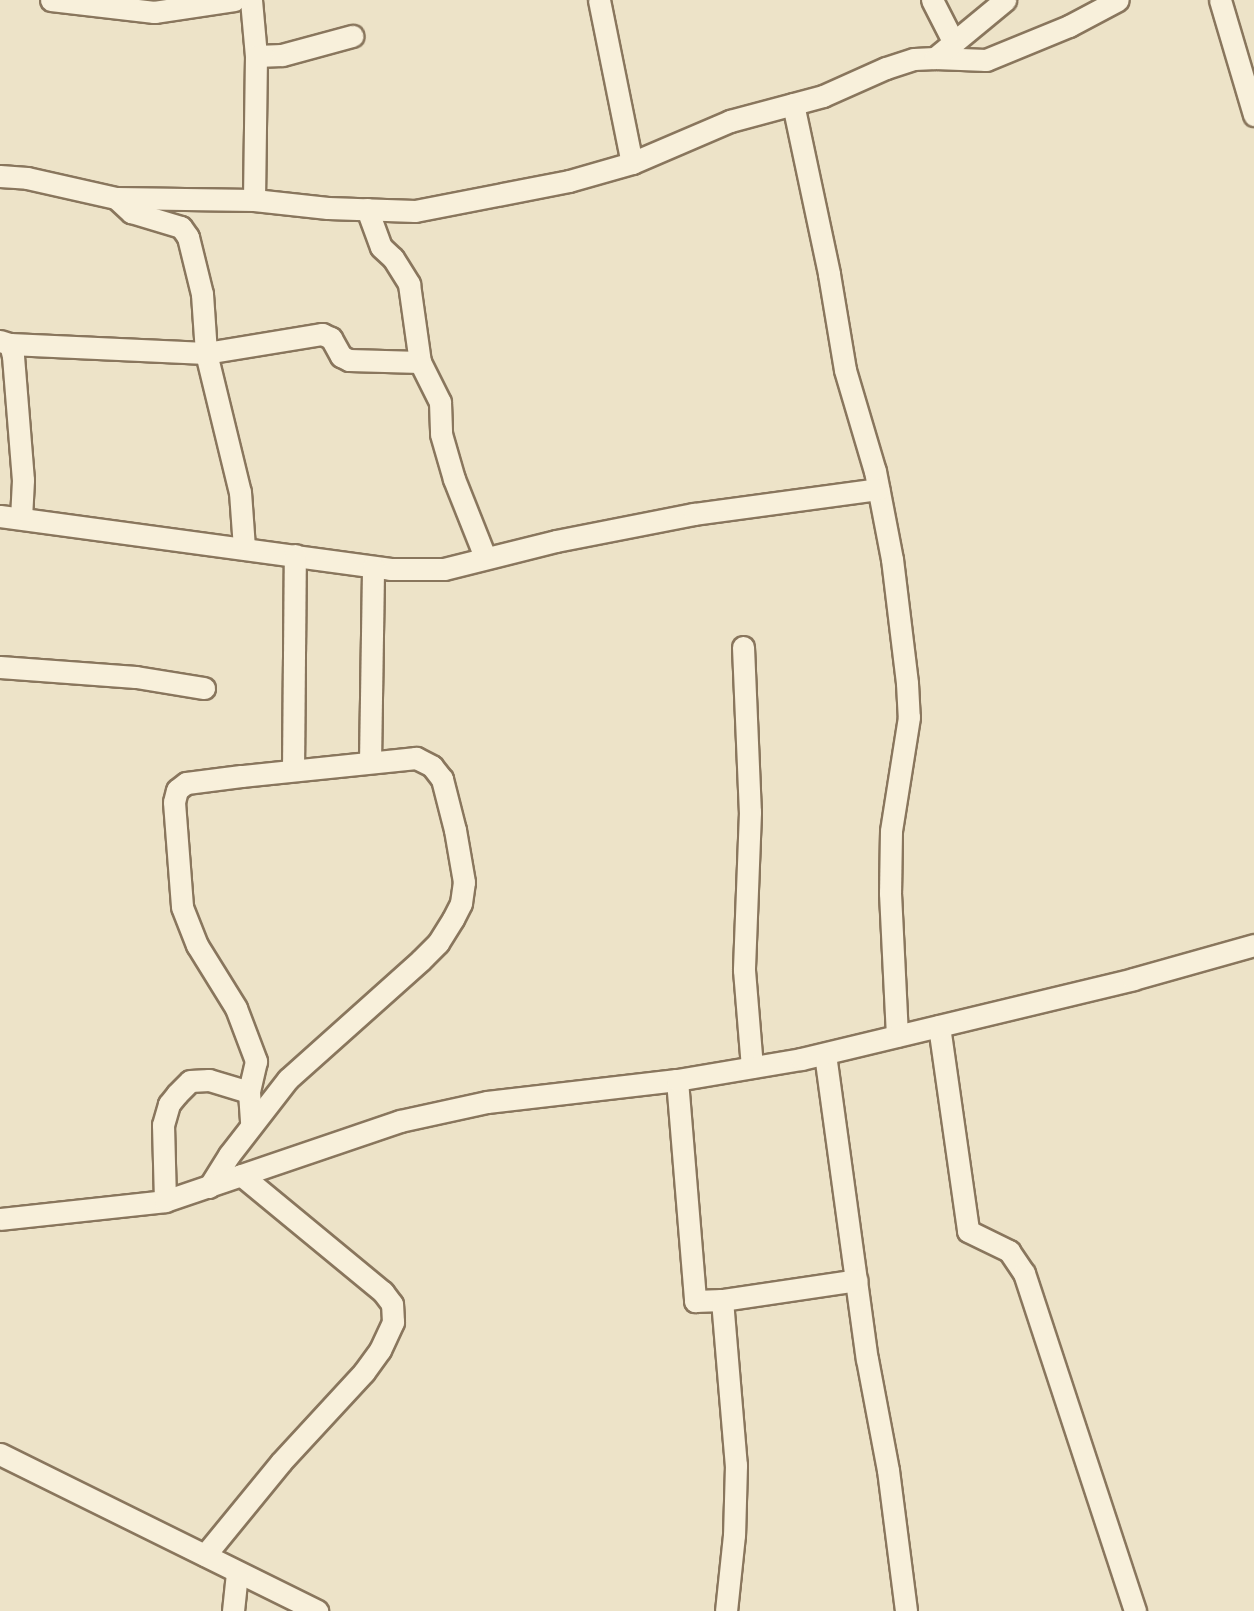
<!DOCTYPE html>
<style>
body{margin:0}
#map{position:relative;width:1254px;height:1611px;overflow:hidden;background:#ede3c8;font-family:"Noto Serif",serif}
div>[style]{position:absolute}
.roads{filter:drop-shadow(2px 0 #89765d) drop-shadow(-2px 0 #89765d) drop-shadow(0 2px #89765d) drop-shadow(0 -2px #89765d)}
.minor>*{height:21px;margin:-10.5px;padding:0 10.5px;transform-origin:10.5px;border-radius:10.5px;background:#f8f0db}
span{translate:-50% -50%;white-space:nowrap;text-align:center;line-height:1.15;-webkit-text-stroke:4.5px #f5edd8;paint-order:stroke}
</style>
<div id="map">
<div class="roads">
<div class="minor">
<div style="left:51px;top:0;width:104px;rotate:6.6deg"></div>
<div style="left:154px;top:12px;width:81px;rotate:-8.5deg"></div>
<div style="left:251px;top:0;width:56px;rotate:84.9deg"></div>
<div style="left:256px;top:56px;width:144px;rotate:90.8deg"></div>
<div style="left:599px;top:0;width:166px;rotate:78.6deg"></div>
<div style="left:932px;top:0;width:46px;rotate:62.9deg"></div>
<div style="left:1220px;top:0;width:120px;rotate:73.5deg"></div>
<div style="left:256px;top:56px;width:26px;rotate:-2deg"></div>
<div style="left:282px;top:55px;width:73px;rotate:-15.2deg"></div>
<div style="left:935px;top:58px;width:51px;rotate:2.2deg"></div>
<div style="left:986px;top:60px;width:90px;rotate:-22.3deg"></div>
<div style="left:1069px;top:26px;width:55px;rotate:-28deg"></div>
<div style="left:793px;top:104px;width:174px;rotate:78deg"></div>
<div style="left:829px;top:274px;width:97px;rotate:80.5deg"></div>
<div style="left:845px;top:370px;width:105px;rotate:73.5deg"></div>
<div style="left:875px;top:471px;width:90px;rotate:79.1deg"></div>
<div style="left:892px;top:559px;width:125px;rotate:83.1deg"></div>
<div style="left:907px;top:683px;width:34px;rotate:87deg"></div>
<div style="left:909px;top:717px;width:115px;rotate:99deg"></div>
<div style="left:891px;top:831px;width:62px;rotate:90.9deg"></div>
<div style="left:890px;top:893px;width:143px;rotate:87.2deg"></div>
<div style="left:0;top:176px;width:27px;rotate:4deg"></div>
<div style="left:27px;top:178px;width:91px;rotate:12.7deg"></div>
<div style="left:116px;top:198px;width:138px;rotate:0.8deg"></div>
<div style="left:254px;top:200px;width:74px;rotate:6.2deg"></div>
<div style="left:328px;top:208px;width:87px;rotate:2deg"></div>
<div style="left:415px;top:211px;width:157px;rotate:-11deg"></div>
<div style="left:569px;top:181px;width:66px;rotate:-15.9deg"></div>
<div style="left:632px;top:163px;width:107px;rotate:-23.2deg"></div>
<div style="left:730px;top:121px;width:96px;rotate:-15deg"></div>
<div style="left:823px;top:96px;width:69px;rotate:-24deg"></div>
<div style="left:886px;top:68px;width:29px;rotate:-18deg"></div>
<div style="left:914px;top:59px;width:21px;rotate:-3deg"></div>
<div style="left:935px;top:58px;width:91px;rotate:-39.6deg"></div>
<div style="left:116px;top:198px;width:21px;rotate:43deg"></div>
<div style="left:131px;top:212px;width:52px;rotate:16.7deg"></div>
<div style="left:181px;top:227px;width:12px;rotate:55deg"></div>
<div style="left:188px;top:237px;width:59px;rotate:76.2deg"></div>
<div style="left:202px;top:294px;width:59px;rotate:86.1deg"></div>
<div style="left:206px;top:353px;width:143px;rotate:76.3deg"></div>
<div style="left:240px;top:492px;width:56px;rotate:85.9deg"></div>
<div style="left:367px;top:209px;width:40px;rotate:69.8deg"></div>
<div style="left:381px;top:247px;width:16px;rotate:43deg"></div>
<div style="left:393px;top:258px;width:31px;rotate:58deg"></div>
<div style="left:409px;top:284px;width:79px;rotate:82deg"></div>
<div style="left:420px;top:362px;width:45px;rotate:63.4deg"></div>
<div style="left:440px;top:402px;width:32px;rotate:88deg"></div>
<div style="left:441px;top:434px;width:47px;rotate:73.9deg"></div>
<div style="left:454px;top:479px;width:84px;rotate:68.3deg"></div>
<div style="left:0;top:341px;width:10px;rotate:17deg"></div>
<div style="left:10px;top:344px;width:12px;rotate:76deg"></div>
<div style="left:13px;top:356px;width:124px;rotate:85.4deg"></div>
<div style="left:23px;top:480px;width:37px;rotate:93deg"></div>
<div style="left:10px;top:344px;width:196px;rotate:2.6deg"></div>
<div style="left:206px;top:353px;width:118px;rotate:-9.3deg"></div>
<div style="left:322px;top:334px;width:10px;rotate:24deg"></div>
<div style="left:331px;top:338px;width:21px;rotate:61deg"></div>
<div style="left:341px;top:356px;width:9px;rotate:27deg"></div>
<div style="left:349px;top:360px;width:71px;rotate:1.6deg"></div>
<div style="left:0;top:516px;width:394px;rotate:7.7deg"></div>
<div style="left:390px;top:569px;width:54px"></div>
<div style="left:444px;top:569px;width:115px;rotate:-14deg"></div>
<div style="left:556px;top:541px;width:141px;rotate:-11.1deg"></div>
<div style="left:694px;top:514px;width:186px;rotate:-7.7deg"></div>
<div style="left:743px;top:647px;width:165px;rotate:87.6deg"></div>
<div style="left:750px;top:812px;width:158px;rotate:92.2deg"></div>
<div style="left:744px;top:970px;width:97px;rotate:85.3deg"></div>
<div style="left:0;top:667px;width:136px;rotate:4.2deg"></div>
<div style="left:136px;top:677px;width:69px;rotate:9.2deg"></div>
<div style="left:370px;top:762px;width:195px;rotate:-89.1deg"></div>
<div style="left:293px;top:770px;width:215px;rotate:-89.5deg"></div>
<div style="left:939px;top:1026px;width:207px;rotate:81.9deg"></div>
<div style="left:968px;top:1231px;width:46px;rotate:26deg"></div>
<div style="left:1009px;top:1251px;width:27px;rotate:56deg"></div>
<div style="left:1024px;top:1273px;width:356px;rotate:71.8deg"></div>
<div style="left:825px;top:1054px;width:308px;rotate:82.2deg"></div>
<div style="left:867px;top:1359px;width:113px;rotate:79.3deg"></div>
<div style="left:888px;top:1470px;width:142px;rotate:82.7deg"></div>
<div style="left:677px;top:1080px;width:222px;rotate:85.3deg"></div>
<div style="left:695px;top:1301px;width:27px;rotate:-2deg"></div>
<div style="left:722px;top:1300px;width:136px;rotate:-8.4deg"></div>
<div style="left:209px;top:1187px;width:38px;rotate:-58deg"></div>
<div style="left:229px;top:1155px;width:96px;rotate:-52.2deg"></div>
<div style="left:288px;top:1079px;width:178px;rotate:-41.8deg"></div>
<div style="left:421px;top:960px;width:24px;rotate:-45deg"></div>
<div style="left:438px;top:943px;width:28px;rotate:-58deg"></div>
<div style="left:453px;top:919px;width:18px;rotate:-63deg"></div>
<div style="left:461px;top:903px;width:21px;rotate:-82deg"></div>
<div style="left:464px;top:882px;width:53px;rotate:-99.8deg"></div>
<div style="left:455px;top:830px;width:53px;rotate:-104.3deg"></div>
<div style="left:442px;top:779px;width:16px;rotate:-128deg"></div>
<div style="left:432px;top:766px;width:18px;rotate:-153deg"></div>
<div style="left:416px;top:758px;width:176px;rotate:174.1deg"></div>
<div style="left:241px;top:776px;width:55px;rotate:172.7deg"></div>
<div style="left:186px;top:783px;width:11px;rotate:142deg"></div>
<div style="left:177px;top:790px;width:12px;rotate:104deg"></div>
<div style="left:174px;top:802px;width:105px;rotate:85.6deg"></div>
<div style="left:182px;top:907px;width:41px;rotate:68.5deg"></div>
<div style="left:197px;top:945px;width:74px;rotate:58.2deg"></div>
<div style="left:236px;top:1008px;width:57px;rotate:69.3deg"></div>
<div style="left:256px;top:1061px;width:32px;rotate:103deg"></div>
<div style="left:249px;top:1092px;width:32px;rotate:86deg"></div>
<div style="left:165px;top:1201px;width:76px;rotate:-91.5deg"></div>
<div style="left:163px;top:1125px;width:22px;rotate:-74deg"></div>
<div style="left:169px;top:1104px;width:13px;rotate:-51deg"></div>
<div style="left:177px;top:1094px;width:18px;rotate:-45deg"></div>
<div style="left:190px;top:1081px;width:19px;rotate:-3deg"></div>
<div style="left:209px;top:1080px;width:42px;rotate:16.7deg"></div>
<div style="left:0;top:1219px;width:166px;rotate:-6.2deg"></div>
<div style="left:165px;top:1201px;width:248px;rotate:-18.8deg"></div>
<div style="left:400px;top:1121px;width:89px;rotate:-12.3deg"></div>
<div style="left:487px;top:1102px;width:191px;rotate:-6.6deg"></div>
<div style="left:677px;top:1080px;width:126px;rotate:-9.6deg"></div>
<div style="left:801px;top:1059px;width:342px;rotate:-13.5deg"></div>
<div style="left:1133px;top:979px;width:126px;rotate:-15.7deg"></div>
<div style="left:722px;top:1300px;width:166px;rotate:85.2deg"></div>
<div style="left:736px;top:1465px;width:70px;rotate:91.6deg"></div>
<div style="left:734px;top:1535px;width:76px;rotate:96deg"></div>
<div style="left:0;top:1454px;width:354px;rotate:26.3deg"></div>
<div style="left:205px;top:1555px;width:120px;rotate:-50.7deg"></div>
<div style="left:281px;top:1462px;width:122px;rotate:-47.3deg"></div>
<div style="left:364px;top:1372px;width:27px;rotate:-54deg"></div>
<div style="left:380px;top:1350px;width:31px;rotate:-65deg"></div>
<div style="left:393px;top:1322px;width:18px;rotate:-93deg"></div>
<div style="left:392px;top:1304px;width:15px;rotate:-127deg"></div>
<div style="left:383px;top:1292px;width:184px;rotate:-140.5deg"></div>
<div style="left:233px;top:1611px;width:38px;rotate:-84deg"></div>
</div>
</div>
</div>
